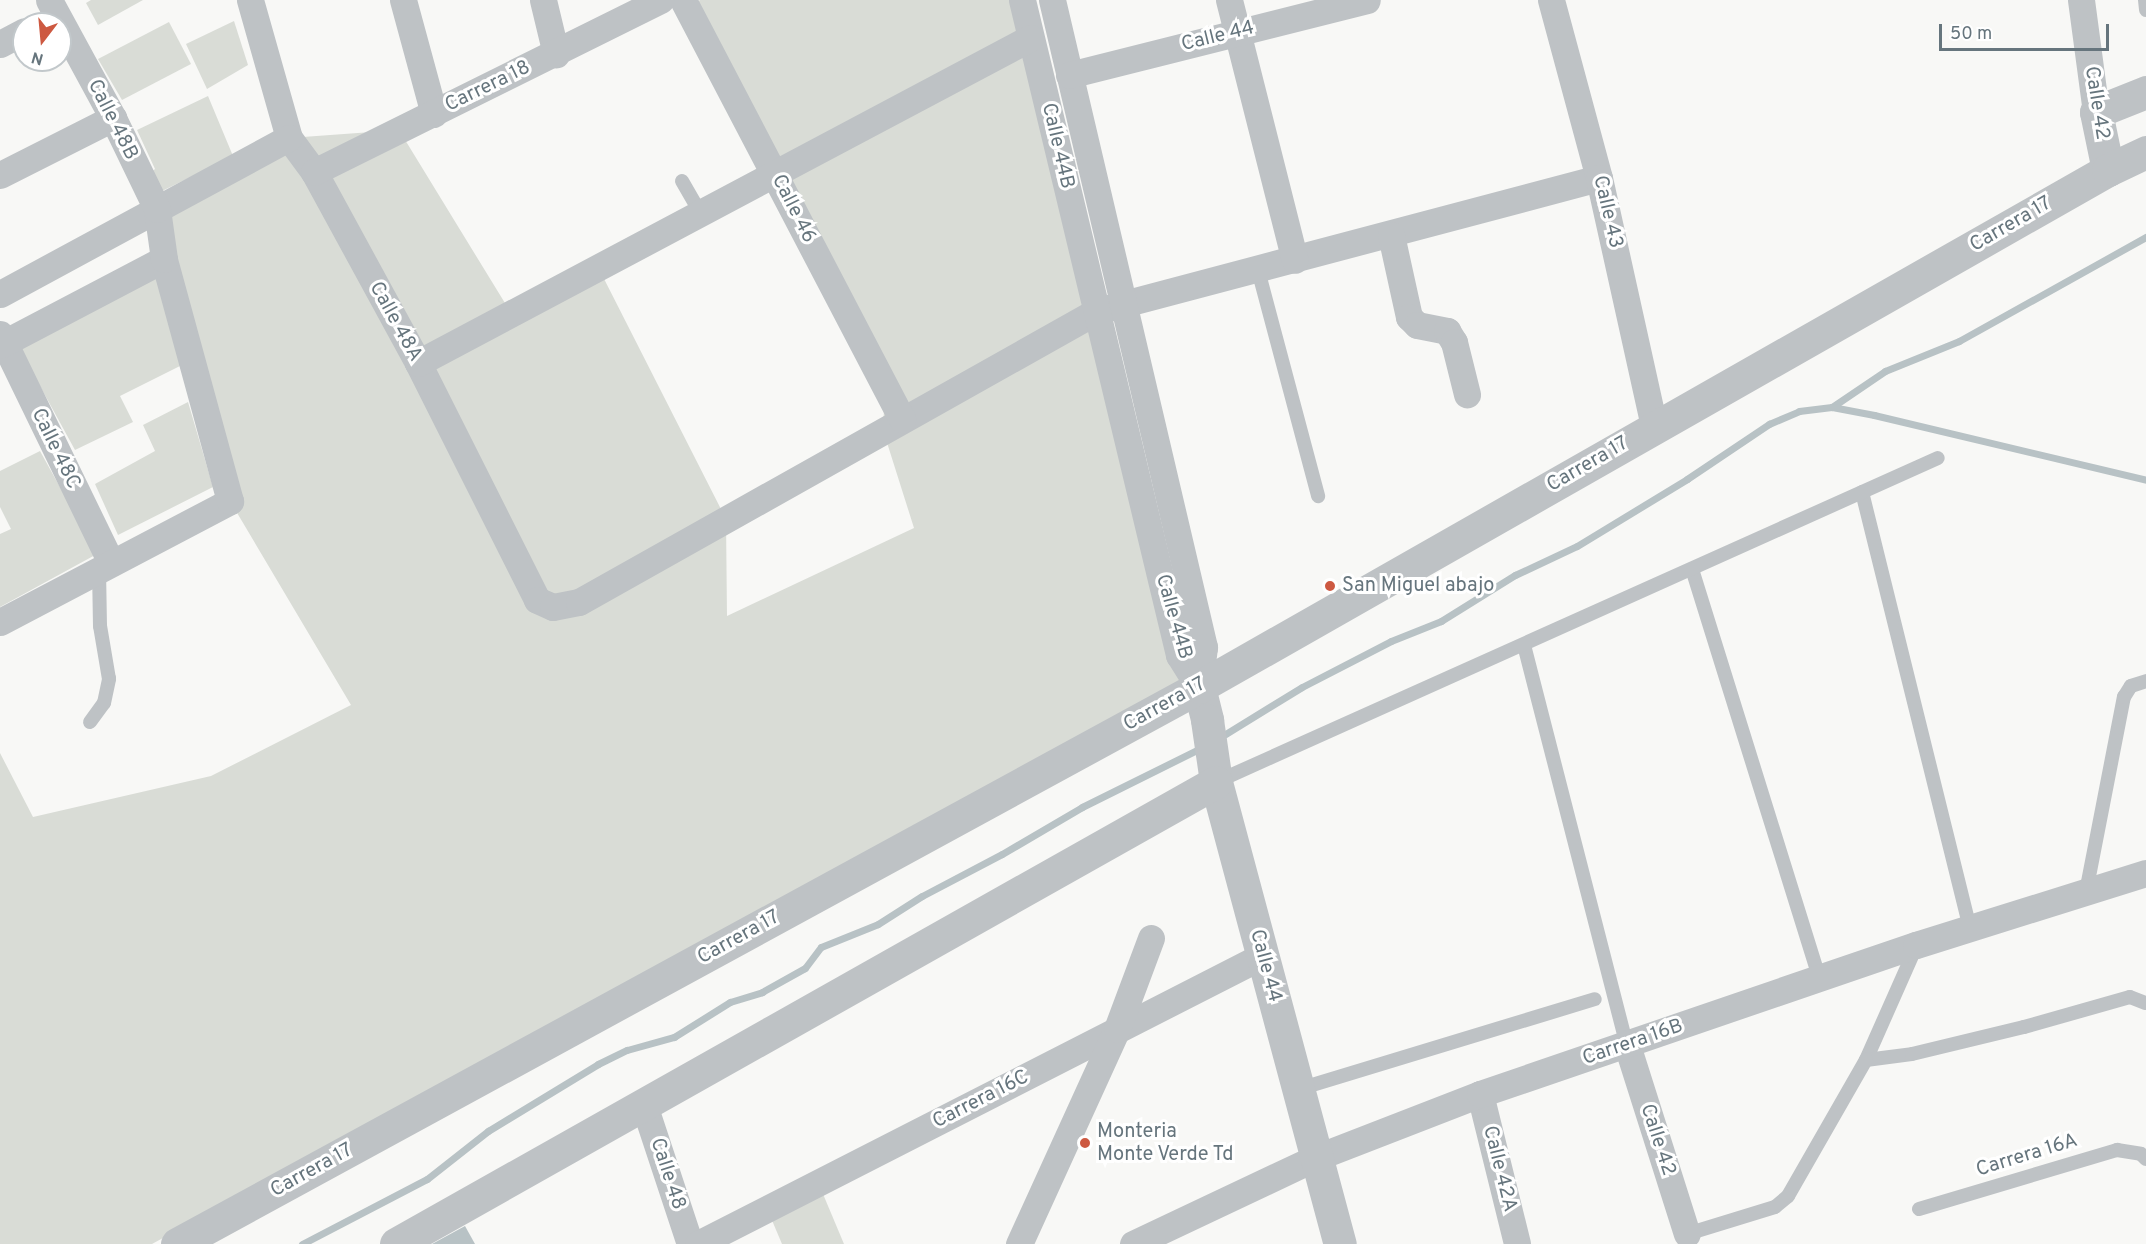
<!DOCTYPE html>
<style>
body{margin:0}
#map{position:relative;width:2146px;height:1244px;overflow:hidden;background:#f8f8f6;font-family:Overpass,sans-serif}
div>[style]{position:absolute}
.green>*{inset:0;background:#d9dcd6}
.water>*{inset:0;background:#b8c2c5}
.stream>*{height:7px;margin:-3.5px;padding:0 3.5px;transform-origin:3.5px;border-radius:3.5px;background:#b8c2c5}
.service>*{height:14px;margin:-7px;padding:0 7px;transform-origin:7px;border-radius:7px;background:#bec2c5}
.minor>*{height:27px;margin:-13.5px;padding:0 13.5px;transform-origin:13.5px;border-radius:13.5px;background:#bec2c5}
.tertiary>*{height:33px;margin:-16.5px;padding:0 16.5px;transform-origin:16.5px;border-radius:16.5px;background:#bec2c5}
.dots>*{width:16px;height:16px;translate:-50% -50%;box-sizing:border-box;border:3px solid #fff;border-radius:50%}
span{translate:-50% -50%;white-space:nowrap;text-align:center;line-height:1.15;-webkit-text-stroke:6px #fff;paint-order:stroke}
.street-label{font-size:20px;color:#66757d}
.poi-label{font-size:20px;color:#66757d}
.left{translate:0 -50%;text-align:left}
.north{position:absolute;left:12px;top:12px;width:60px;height:60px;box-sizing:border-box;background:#fff;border:2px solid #c2c8cb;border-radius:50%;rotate:196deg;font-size:16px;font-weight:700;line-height:24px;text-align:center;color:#66757d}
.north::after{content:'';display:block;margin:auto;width:21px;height:27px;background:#cd5941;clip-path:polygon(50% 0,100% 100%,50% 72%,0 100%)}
.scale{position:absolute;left:1939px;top:24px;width:170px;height:27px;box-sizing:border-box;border:3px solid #66757d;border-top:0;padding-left:8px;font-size:18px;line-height:21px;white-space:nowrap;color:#66757d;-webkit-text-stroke:4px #fff;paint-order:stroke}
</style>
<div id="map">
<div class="green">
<div style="clip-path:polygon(91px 0,143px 0,98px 25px,86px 3px)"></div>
<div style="clip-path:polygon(700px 0,1025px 0,1199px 687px,706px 941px,152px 1244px,0 1244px,0 753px,33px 817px,211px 776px,351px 705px,230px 501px,157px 209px,289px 138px,399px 130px,511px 313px,598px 267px,726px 519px,727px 616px,914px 528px,883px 430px,885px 387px,687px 8px)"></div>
<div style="clip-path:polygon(234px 21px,248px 65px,207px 89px,186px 44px)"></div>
<div style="clip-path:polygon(169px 22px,191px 64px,122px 100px,98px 59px)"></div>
<div style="clip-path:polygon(208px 96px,233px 156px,156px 194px,150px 173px,155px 169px,137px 130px)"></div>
<div style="clip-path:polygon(161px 265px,188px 362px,120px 396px,133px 422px,75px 450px,17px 344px)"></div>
<div style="clip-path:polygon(188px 402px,213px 487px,118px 535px,95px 484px,155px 451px,143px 425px)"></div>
<div style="clip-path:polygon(40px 451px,97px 554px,0 607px,0 534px,11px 529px,0 507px,0 471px)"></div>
<div style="clip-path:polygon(823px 1194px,844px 1244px,782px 1244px,771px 1218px)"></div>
</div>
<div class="water">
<div style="clip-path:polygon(465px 1226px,475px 1244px,432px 1244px)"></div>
</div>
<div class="stream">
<div style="left:1832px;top:407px;width:64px;rotate:-34.2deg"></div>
<div style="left:1885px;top:371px;width:80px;rotate:-22.1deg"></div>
<div style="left:1959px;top:341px;width:214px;rotate:-29.1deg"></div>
<div style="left:1219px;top:738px;width:97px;rotate:-31.6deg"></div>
<div style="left:1302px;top:687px;width:100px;rotate:-27.3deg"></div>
<div style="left:1391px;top:641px;width:54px;rotate:-21.8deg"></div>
<div style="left:1441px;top:621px;width:87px;rotate:-31.9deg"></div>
<div style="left:1515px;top:575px;width:68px;rotate:-25.1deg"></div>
<div style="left:1577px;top:546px;width:129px;rotate:-31.3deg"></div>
<div style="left:1687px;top:479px;width:99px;rotate:-33.9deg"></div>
<div style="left:1769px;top:424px;width:33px;rotate:-23deg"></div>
<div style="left:1799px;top:411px;width:33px;rotate:-7deg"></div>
<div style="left:1832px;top:407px;width:43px;rotate:10.8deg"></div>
<div style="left:1874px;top:415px;width:280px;rotate:13.4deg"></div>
<div style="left:302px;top:1244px;width:141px;rotate:-27.5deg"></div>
<div style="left:427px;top:1179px;width:78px;rotate:-38.2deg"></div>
<div style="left:488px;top:1131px;width:129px;rotate:-31.3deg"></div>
<div style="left:598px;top:1064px;width:32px;rotate:-26deg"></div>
<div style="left:627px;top:1050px;width:49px;rotate:-15.5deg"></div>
<div style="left:674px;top:1037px;width:66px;rotate:-32deg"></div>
<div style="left:730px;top:1002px;width:34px;rotate:-17deg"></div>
<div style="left:762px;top:992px;width:49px;rotate:-29.2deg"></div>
<div style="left:805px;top:968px;width:26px;rotate:-53deg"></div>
<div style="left:821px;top:947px;width:61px;rotate:-22deg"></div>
<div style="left:878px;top:924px;width:52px;rotate:-32.5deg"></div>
<div style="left:922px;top:896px;width:90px;rotate:-27.7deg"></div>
<div style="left:1002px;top:854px;width:93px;rotate:-30.4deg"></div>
<div style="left:1082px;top:807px;width:133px;rotate:-26.4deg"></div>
</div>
<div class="service">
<div style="left:2145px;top:0;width:10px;rotate:84deg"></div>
<div style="left:682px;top:181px;width:36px;rotate:60deg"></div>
<div style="left:1258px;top:270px;width:234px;rotate:75.1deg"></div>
<div style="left:1862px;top:492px;width:451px;rotate:76.1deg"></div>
<div style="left:1692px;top:569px;width:430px;rotate:72.7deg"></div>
<div style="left:1524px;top:645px;width:413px;rotate:75.6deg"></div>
<div style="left:90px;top:722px;width:24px;rotate:-54deg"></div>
<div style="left:104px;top:703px;width:25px;rotate:-78deg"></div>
<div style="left:109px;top:679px;width:54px;rotate:-99.6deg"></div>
<div style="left:100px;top:626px;width:57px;rotate:-91deg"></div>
<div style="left:1216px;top:782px;width:791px;rotate:-24.17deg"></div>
<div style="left:2086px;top:892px;width:199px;rotate:-79deg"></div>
<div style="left:2124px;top:697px;width:13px;rotate:-58deg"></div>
<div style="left:2131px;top:686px;width:16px;rotate:-18deg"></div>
<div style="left:1916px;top:947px;width:124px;rotate:113.9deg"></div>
<div style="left:1866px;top:1060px;width:46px;rotate:-7.4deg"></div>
<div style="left:1912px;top:1054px;width:115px;rotate:-13.6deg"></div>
<div style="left:2024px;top:1027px;width:110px;rotate:-15.8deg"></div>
<div style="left:2130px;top:997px;width:17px;rotate:21deg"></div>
<div style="left:1299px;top:1089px;width:309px;rotate:-16.9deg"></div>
<div style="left:1919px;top:1209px;width:207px;rotate:-16.6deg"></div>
<div style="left:2117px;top:1150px;width:24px;rotate:9deg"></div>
<div style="left:2141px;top:1154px;width:7px;rotate:45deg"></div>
<div style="left:1687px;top:1234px;width:92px;rotate:-17.1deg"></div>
<div style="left:1775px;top:1207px;width:17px;rotate:-40deg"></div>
<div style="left:1788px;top:1196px;width:157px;rotate:-60.2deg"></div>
</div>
<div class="minor">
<div style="left:250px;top:0;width:143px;rotate:74.2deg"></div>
<div style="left:289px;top:138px;width:42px;rotate:53.7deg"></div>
<div style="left:314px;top:172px;width:217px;rotate:61.4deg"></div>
<div style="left:418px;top:363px;width:265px;rotate:63.3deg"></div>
<div style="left:537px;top:600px;width:17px;rotate:24deg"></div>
<div style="left:553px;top:607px;width:26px;rotate:-11deg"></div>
<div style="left:579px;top:602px;width:594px;rotate:-29.33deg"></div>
<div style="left:1097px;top:311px;width:519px;rotate:-14.84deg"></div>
<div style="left:403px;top:0;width:118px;rotate:74.8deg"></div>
<div style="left:543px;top:0;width:56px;rotate:76.5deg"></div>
<div style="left:683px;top:0;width:473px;rotate:62.4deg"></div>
<div style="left:1022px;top:0;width:674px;rotate:76.52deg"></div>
<div style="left:1179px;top:655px;width:38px;rotate:58deg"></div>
<div style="left:1052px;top:0;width:665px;rotate:76.78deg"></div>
<div style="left:1204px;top:647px;width:40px;rotate:97.1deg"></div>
<div style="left:1229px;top:0;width:268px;rotate:75.8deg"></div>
<div style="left:1551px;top:0;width:184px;rotate:74.9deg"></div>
<div style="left:1599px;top:178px;width:255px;rotate:77.5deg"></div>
<div style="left:2081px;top:0;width:113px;rotate:82.4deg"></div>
<div style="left:0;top:44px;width:27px;rotate:-28deg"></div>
<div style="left:1069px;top:75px;width:307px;rotate:-14.1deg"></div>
<div style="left:314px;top:172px;width:387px;rotate:-26.4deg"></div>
<div style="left:0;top:175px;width:127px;rotate:-26.8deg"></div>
<div style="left:1391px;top:235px;width:84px;rotate:77.6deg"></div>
<div style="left:1409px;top:317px;width:11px;rotate:45deg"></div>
<div style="left:1417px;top:325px;width:31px;rotate:11deg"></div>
<div style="left:1447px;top:331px;width:13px;rotate:58deg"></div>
<div style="left:1454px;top:342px;width:54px;rotate:76deg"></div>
<div style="left:0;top:294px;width:328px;rotate:-28.4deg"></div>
<div style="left:0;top:334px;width:254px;rotate:64.1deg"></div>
<div style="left:0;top:345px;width:185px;rotate:-27.7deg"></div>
<div style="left:418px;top:363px;width:693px;rotate:-27.97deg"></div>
<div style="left:0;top:622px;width:260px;rotate:-27.7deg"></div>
<div style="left:230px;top:501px;width:251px;rotate:-105.3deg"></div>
<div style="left:164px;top:259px;width:50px;rotate:-98deg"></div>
<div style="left:157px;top:209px;width:101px;rotate:-115.8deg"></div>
<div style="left:113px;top:118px;width:134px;rotate:-118.5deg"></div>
<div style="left:1627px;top:1045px;width:198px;rotate:72.4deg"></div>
<div style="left:1480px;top:1094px;width:154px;rotate:76.1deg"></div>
<div style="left:644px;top:1105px;width:146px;rotate:71.7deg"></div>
<div style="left:698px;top:1244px;width:633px;rotate:-27.05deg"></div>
<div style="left:1019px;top:1244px;width:236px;rotate:-65.5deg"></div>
<div style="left:1117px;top:1029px;width:97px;rotate:-69.5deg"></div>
<div style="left:1133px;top:1244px;width:201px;rotate:-25.3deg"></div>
<div style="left:1315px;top:1158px;width:177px;rotate:-21.2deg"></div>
<div style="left:1480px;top:1094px;width:461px;rotate:-18.9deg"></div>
<div style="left:1916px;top:945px;width:241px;rotate:-17.4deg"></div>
</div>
<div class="tertiary">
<div style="left:2108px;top:170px;width:59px;rotate:-101.7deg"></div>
<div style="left:2096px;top:112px;width:54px;rotate:-21.8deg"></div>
<div style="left:1199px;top:687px;width:34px;rotate:76deg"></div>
<div style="left:1207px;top:720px;width:63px;rotate:81.7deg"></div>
<div style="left:1216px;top:782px;width:478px;rotate:75deg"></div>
<div style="left:177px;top:1244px;width:1164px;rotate:-28.59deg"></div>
<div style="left:1199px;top:687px;width:1046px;rotate:-29.63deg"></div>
<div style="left:2108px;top:170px;width:42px;rotate:-25.3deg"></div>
<div style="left:396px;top:1244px;width:941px;rotate:-29.4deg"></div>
</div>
<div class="dots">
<div style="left:1330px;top:586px;background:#cd5941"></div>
<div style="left:1085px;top:1143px;background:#cd5941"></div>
</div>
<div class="street-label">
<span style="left:1218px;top:37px;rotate:-14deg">Calle 44</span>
<span style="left:488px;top:87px;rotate:-26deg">Carrera 18</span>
<span style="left:2096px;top:103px;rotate:81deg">Calle 42</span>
<span style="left:112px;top:120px;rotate:63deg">Calle 48B</span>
<span style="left:1057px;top:146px;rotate:77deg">Calle 44B</span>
<span style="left:793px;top:209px;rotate:63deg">Calle 46</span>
<span style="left:1607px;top:212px;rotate:77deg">Calle 43</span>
<span style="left:2011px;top:225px;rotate:-30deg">Carrera 17</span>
<span style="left:395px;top:322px;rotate:61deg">Calle 48A</span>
<span style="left:55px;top:449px;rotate:64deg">Calle 48C</span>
<span style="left:1588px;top:465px;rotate:-30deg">Carrera 17</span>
<span style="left:1173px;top:617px;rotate:74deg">Calle 44B</span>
<span style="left:1165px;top:705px;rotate:-29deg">Carrera 17</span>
<span style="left:739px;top:938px;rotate:-29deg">Carrera 17</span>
<span style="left:1265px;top:966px;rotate:75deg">Calle 44</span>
<span style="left:1633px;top:1043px;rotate:-19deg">Carrera 16B</span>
<span style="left:981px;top:1100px;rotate:-27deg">Carrera 16C</span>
<span style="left:1657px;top:1140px;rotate:72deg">Calle 42</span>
<span style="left:2027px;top:1156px;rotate:-17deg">Carrera 16A</span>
<span style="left:1499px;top:1169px;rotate:76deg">Calle 42A</span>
<span style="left:312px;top:1171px;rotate:-29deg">Carrera 17</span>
<span style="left:667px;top:1174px;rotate:72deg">Calle 48</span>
</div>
<div class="poi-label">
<span class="left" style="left:1342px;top:586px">San Miguel abajo</span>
<span class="left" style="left:1097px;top:1144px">Monteria<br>Monte Verde Td</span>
</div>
<div class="north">N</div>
<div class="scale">50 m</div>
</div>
